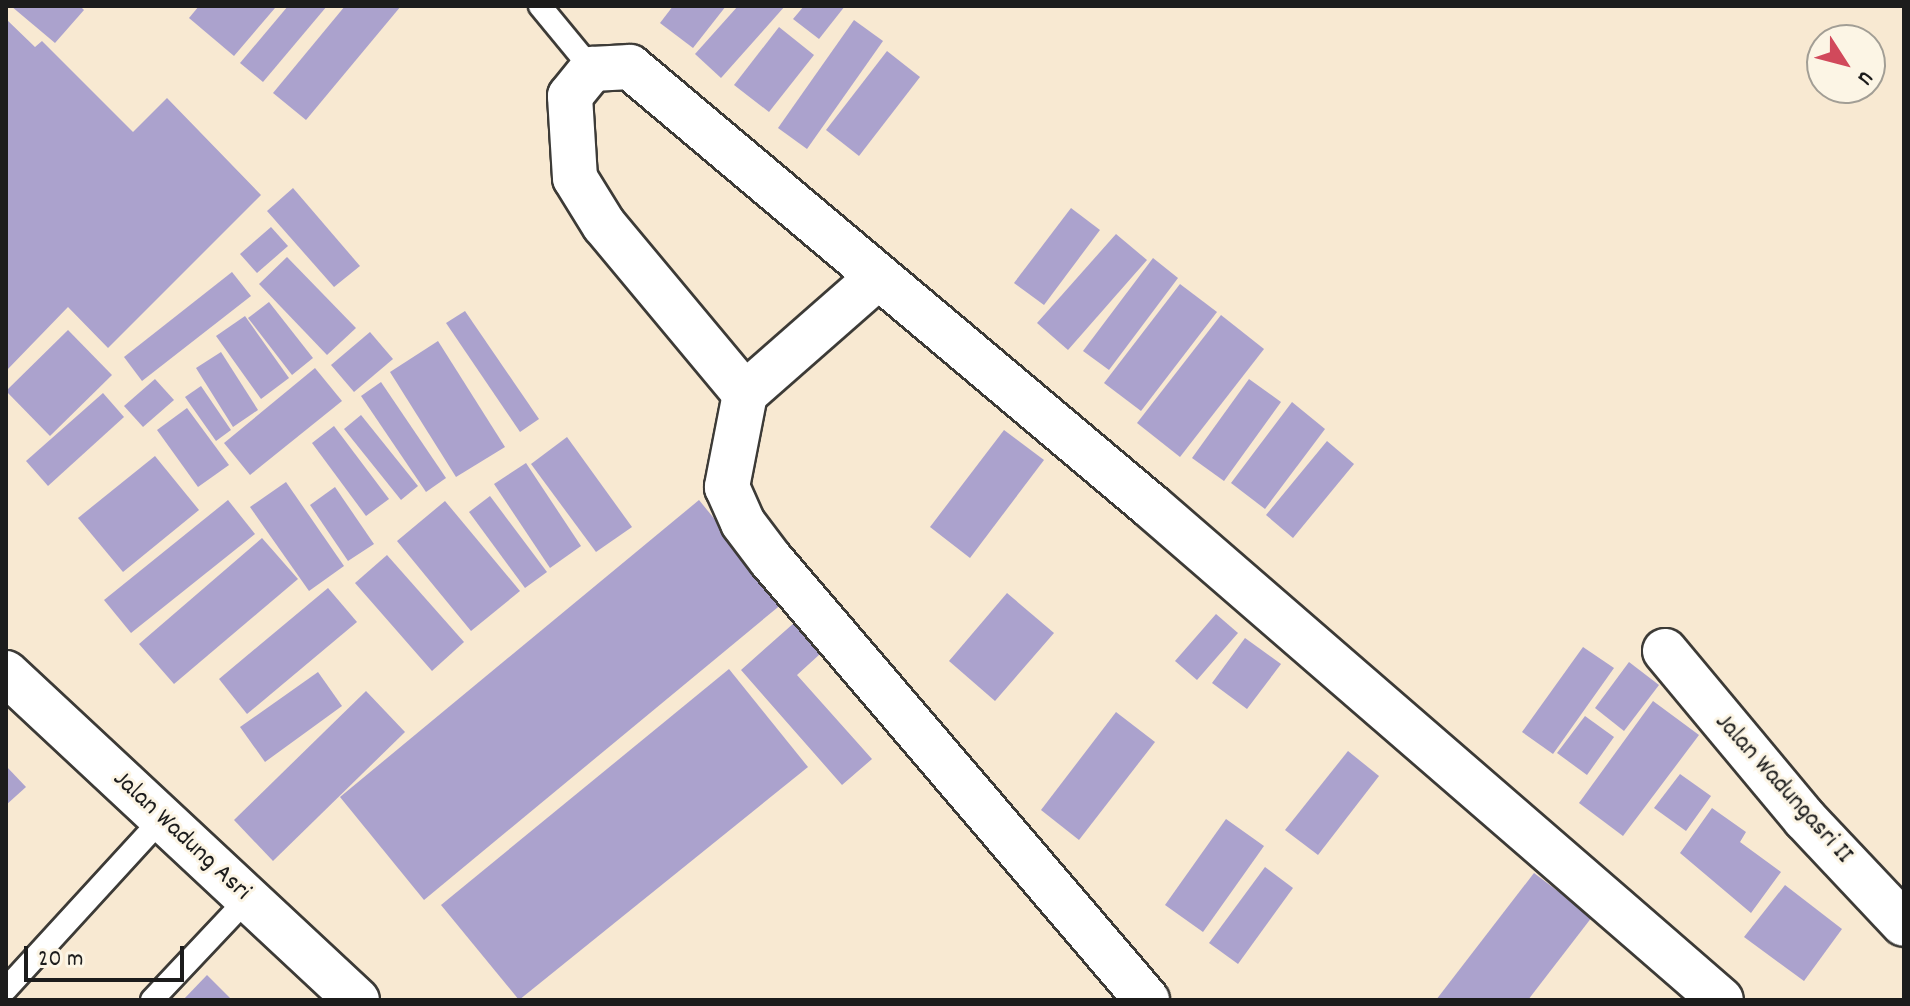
<!DOCTYPE html>
<style>
body{margin:0}
#map{position:relative;width:1910px;height:1006px;overflow:hidden;background:#f8e9d2;font-family:Dekko,sans-serif}
div>[style]{position:absolute}
.building>*{inset:0;background:#aba2cd}
.roads{filter:drop-shadow(2px 0 #3d3b37) drop-shadow(-2px 0 #3d3b37) drop-shadow(0 2px #3d3b37) drop-shadow(0 -2px #3d3b37)}
.service>*{height:22px;margin:-11px;padding:0 11px;transform-origin:11px;border-radius:11px;background:#fff}
.minor>*{height:44px;margin:-22px;padding:0 22px;transform-origin:22px;border-radius:22px;background:#fff}
.secondary>*{height:44px;margin:-22px;padding:0 22px;transform-origin:22px;border-radius:22px;background:#fff}
span{translate:-50% -50%;white-space:nowrap;text-align:center;line-height:1.15;-webkit-text-stroke:6px #fcf5e5;paint-order:stroke}
.street-label{font-size:26px;color:#1c1c1c}
.frame{position:absolute;inset:0;border:8px solid #1c1c1c;pointer-events:none}
.north{position:absolute;left:1806px;top:24px;width:80px;height:80px;box-sizing:border-box;background:#fcf5e5;border:2px solid #a29e95;border-radius:50%;rotate:126deg;font-size:22px;font-weight:700;line-height:32px;text-align:center;color:#1c1c1c}
.north::after{content:'';display:block;margin:auto;width:28px;height:36px;background:#d1495b;clip-path:polygon(50% 0,100% 100%,50% 72%,0 100%)}
.scale{position:absolute;left:24px;top:946px;width:160px;height:36px;box-sizing:border-box;border:4px solid #1c1c1c;border-top:0;padding-left:10px;font-size:24px;line-height:28px;white-space:nowrap;color:#1c1c1c;-webkit-text-stroke:6px #fcf5e5;paint-order:stroke}
</style>
<div id="map">
<div class="building">
<div style="clip-path:polygon(11px 6px,80px 6px,84px 10px,55px 43px)"></div>
<div style="clip-path:polygon(199px 6px,273px 6px,275px 8px,234px 56px,189px 18px)"></div>
<div style="clip-path:polygon(288px 6px,327px 6px,263px 82px,240px 63px)"></div>
<div style="clip-path:polygon(345px 6px,401px 6px,306px 120px,273px 93px)"></div>
<div style="clip-path:polygon(673px 6px,726px 6px,693px 48px,660px 23px)"></div>
<div style="clip-path:polygon(738px 6px,785px 6px,721px 78px,695px 54px)"></div>
<div style="clip-path:polygon(804px 6px,845px 6px,819px 39px,793px 19px)"></div>
<div style="clip-path:polygon(6px 19px,35px 47px,42px 41px,133px 132px,167px 98px,261px 195px,108px 348px,68px 307px,6px 371px)"></div>
<div style="clip-path:polygon(854px 20px,883px 41px,807px 149px,778px 128px)"></div>
<div style="clip-path:polygon(779px 27px,814px 55px,769px 112px,734px 85px)"></div>
<div style="clip-path:polygon(887px 51px,920px 77px,859px 156px,826px 130px)"></div>
<div style="clip-path:polygon(293px 188px,360px 266px,334px 287px,267px 211px)"></div>
<div style="clip-path:polygon(1071px 208px,1100px 230px,1044px 305px,1014px 283px)"></div>
<div style="clip-path:polygon(271px 227px,288px 246px,257px 273px,240px 254px)"></div>
<div style="clip-path:polygon(1116px 234px,1147px 260px,1068px 350px,1037px 323px)"></div>
<div style="clip-path:polygon(287px 257px,356px 328px,327px 355px,259px 284px)"></div>
<div style="clip-path:polygon(1153px 258px,1178px 278px,1109px 370px,1083px 351px)"></div>
<div style="clip-path:polygon(232px 272px,251px 296px,142px 381px,124px 357px)"></div>
<div style="clip-path:polygon(1180px 284px,1217px 312px,1141px 411px,1104px 383px)"></div>
<div style="clip-path:polygon(269px 302px,313px 358px,292px 375px,248px 318px)"></div>
<div style="clip-path:polygon(465px 311px,539px 419px,520px 432px,446px 323px)"></div>
<div style="clip-path:polygon(1221px 315px,1264px 349px,1180px 457px,1137px 423px)"></div>
<div style="clip-path:polygon(245px 316px,289px 378px,261px 399px,216px 336px)"></div>
<div style="clip-path:polygon(68px 330px,112px 375px,50px 436px,6px 391px)"></div>
<div style="clip-path:polygon(370px 332px,393px 359px,354px 392px,331px 365px)"></div>
<div style="clip-path:polygon(438px 341px,505px 447px,456px 477px,390px 372px)"></div>
<div style="clip-path:polygon(221px 352px,258px 410px,233px 427px,196px 368px)"></div>
<div style="clip-path:polygon(315px 368px,342px 401px,250px 475px,224px 443px)"></div>
<div style="clip-path:polygon(155px 379px,174px 400px,143px 427px,124px 406px)"></div>
<div style="clip-path:polygon(1249px 379px,1281px 402px,1224px 481px,1192px 458px)"></div>
<div style="clip-path:polygon(381px 382px,446px 478px,426px 492px,361px 396px)"></div>
<div style="clip-path:polygon(201px 386px,231px 430px,216px 441px,185px 397px)"></div>
<div style="clip-path:polygon(103px 393px,124px 417px,48px 486px,26px 461px)"></div>
<div style="clip-path:polygon(1292px 402px,1325px 429px,1265px 509px,1231px 483px)"></div>
<div style="clip-path:polygon(187px 408px,229px 465px,198px 487px,157px 430px)"></div>
<div style="clip-path:polygon(361px 415px,418px 486px,401px 500px,344px 429px)"></div>
<div style="clip-path:polygon(334px 426px,389px 499px,366px 516px,312px 443px)"></div>
<div style="clip-path:polygon(1004px 430px,1044px 460px,970px 558px,930px 527px)"></div>
<div style="clip-path:polygon(567px 437px,632px 527px,596px 552px,531px 464px)"></div>
<div style="clip-path:polygon(1327px 441px,1354px 464px,1293px 538px,1266px 515px)"></div>
<div style="clip-path:polygon(155px 456px,199px 510px,123px 572px,78px 518px)"></div>
<div style="clip-path:polygon(526px 463px,581px 546px,550px 568px,494px 484px)"></div>
<div style="clip-path:polygon(286px 482px,344px 566px,309px 591px,250px 507px)"></div>
<div style="clip-path:polygon(335px 487px,374px 544px,348px 561px,310px 505px)"></div>
<div style="clip-path:polygon(490px 496px,547px 572px,525px 588px,469px 512px)"></div>
<div style="clip-path:polygon(228px 500px,255px 534px,131px 633px,104px 600px)"></div>
<div style="clip-path:polygon(699px 500px,783px 603px,424px 900px,340px 797px)"></div>
<div style="clip-path:polygon(445px 501px,520px 591px,471px 631px,397px 541px)"></div>
<div style="clip-path:polygon(262px 538px,298px 579px,174px 684px,139px 644px)"></div>
<div style="clip-path:polygon(387px 555px,464px 642px,432px 671px,355px 583px)"></div>
<div style="clip-path:polygon(328px 588px,357px 622px,247px 714px,219px 679px)"></div>
<div style="clip-path:polygon(1007px 593px,1054px 633px,995px 701px,949px 661px)"></div>
<div style="clip-path:polygon(1216px 614px,1238px 633px,1197px 680px,1175px 661px)"></div>
<div style="clip-path:polygon(803px 615px,831px 644px,797px 675px,872px 759px,842px 785px,741px 670px)"></div>
<div style="clip-path:polygon(1245px 638px,1281px 664px,1247px 709px,1212px 683px)"></div>
<div style="clip-path:polygon(1583px 647px,1614px 668px,1553px 754px,1522px 732px)"></div>
<div style="clip-path:polygon(1629px 662px,1659px 685px,1624px 731px,1595px 708px)"></div>
<div style="clip-path:polygon(729px 669px,808px 767px,519px 1000px,441px 905px)"></div>
<div style="clip-path:polygon(318px 672px,342px 706px,265px 762px,240px 727px)"></div>
<div style="clip-path:polygon(366px 691px,405px 732px,273px 861px,234px 820px)"></div>
<div style="clip-path:polygon(1653px 701px,1699px 735px,1623px 836px,1579px 803px)"></div>
<div style="clip-path:polygon(1116px 712px,1155px 742px,1079px 840px,1041px 810px)"></div>
<div style="clip-path:polygon(1585px 716px,1614px 737px,1587px 775px,1557px 753px)"></div>
<div style="clip-path:polygon(1348px 751px,1379px 776px,1318px 855px,1285px 830px)"></div>
<div style="clip-path:polygon(6px 766px,26px 787px,6px 805px)"></div>
<div style="clip-path:polygon(1680px 774px,1711px 796px,1686px 831px,1654px 808px)"></div>
<div style="clip-path:polygon(1712px 808px,1746px 832px,1740px 842px,1781px 872px,1751px 913px,1680px 853px)"></div>
<div style="clip-path:polygon(1226px 819px,1264px 846px,1203px 932px,1165px 905px)"></div>
<div style="clip-path:polygon(1265px 867px,1293px 888px,1238px 964px,1209px 943px)"></div>
<div style="clip-path:polygon(1534px 873px,1592px 917px,1528px 1000px,1436px 1000px)"></div>
<div style="clip-path:polygon(1785px 885px,1842px 929px,1804px 981px,1744px 937px)"></div>
<div style="clip-path:polygon(207px 975px,232px 1000px,183px 1000px)"></div>
</div>
<div class="roads">
<div class="service">
<div style="left:540px;top:6px;width:82px;rotate:50.5deg"></div>
<div style="left:6px;top:989px;width:231px;rotate:-47.5deg"></div>
<div style="left:152px;top:1000px;width:140px;rotate:-46.7deg"></div>
</div>
<div class="minor">
<div style="left:878px;top:277px;width:177px;rotate:138.7deg"></div>
<div style="left:745px;top:394px;width:95px;rotate:101deg"></div>
<div style="left:727px;top:487px;width:39px;rotate:66deg"></div>
<div style="left:743px;top:523px;width:46px;rotate:52.9deg"></div>
<div style="left:771px;top:560px;width:579px;rotate:49.48deg"></div>
<div style="left:745px;top:394px;width:220px;rotate:-129.8deg"></div>
<div style="left:604px;top:225px;width:55px;rotate:-121.7deg"></div>
<div style="left:575px;top:178px;width:82px;rotate:-93.5deg"></div>
<div style="left:570px;top:96px;width:35px;rotate:-51deg"></div>
<div style="left:592px;top:69px;width:38px;rotate:-3deg"></div>
<div style="left:630px;top:67px;width:681px;rotate:40.12deg"></div>
<div style="left:1151px;top:506px;width:754px;rotate:40.91deg"></div>
<div style="left:1665px;top:651px;width:219px;rotate:50.2deg"></div>
<div style="left:1805px;top:819px;width:144px;rotate:46.7deg"></div>
</div>
<div class="secondary">
<div style="left:6px;top:673px;width:480px;rotate:43deg"></div>
</div>
</div>
<div class="street-label">
<span style="left:1783px;top:789px;rotate:48deg">Jalan Wadungasri II</span>
<span style="left:181px;top:836px;rotate:43deg">Jalan Wadung Asri</span>
</div>
<div class="frame"></div>
<div class="north">U</div>
<div class="scale">20 m</div>
</div>
